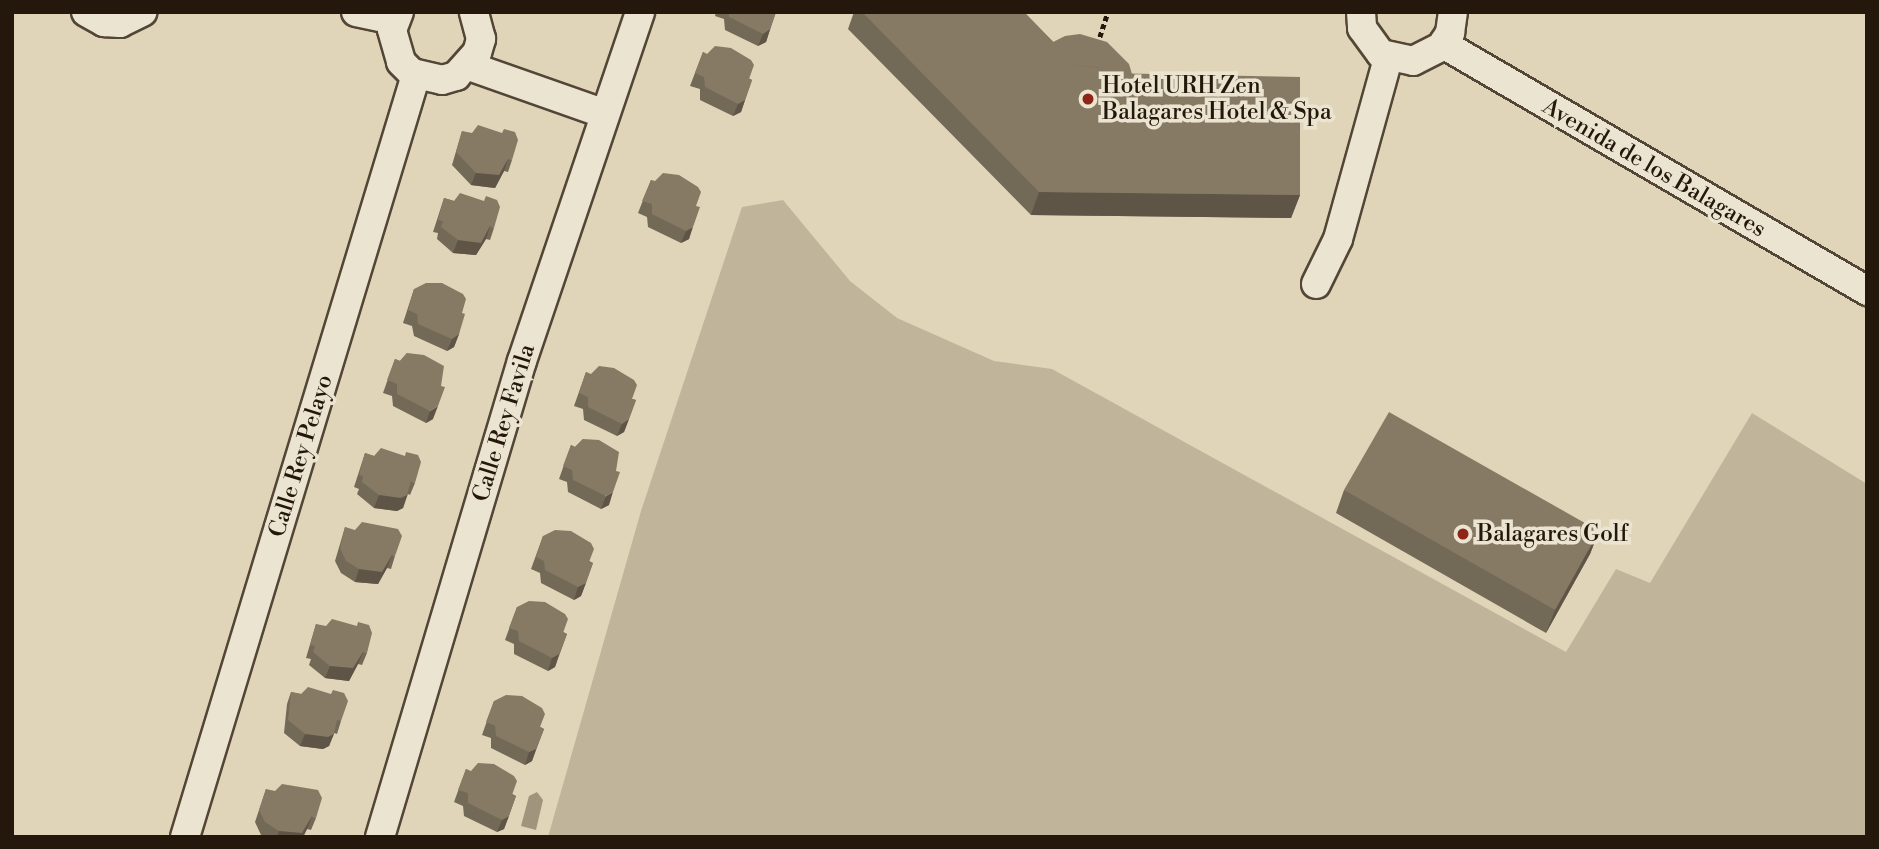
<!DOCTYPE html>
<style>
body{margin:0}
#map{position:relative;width:1879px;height:849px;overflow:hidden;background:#e0d5b8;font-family:"Libre Bodoni",serif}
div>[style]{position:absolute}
.green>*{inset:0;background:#c0b59b}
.water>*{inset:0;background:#a0947d}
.path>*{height:4.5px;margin-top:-2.25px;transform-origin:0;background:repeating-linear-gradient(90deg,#24170b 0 5px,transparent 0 8.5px)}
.roads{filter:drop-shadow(2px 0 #534636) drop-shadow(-2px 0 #534636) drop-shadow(0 2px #534636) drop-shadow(0 -2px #534636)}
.minor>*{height:28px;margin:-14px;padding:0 14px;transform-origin:14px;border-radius:14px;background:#ebe4d1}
.wall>*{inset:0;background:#736957}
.shaded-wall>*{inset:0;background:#5e5547}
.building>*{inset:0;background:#867a65}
.dots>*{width:19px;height:19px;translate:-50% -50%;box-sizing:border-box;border:4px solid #ebe4d1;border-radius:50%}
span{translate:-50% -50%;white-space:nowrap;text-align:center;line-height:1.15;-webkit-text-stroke:7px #ebe4d1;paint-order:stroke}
.poi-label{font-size:23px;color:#24170b}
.left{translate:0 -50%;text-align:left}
.street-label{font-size:23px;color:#24170b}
.frame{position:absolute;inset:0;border:14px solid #24170b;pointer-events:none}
</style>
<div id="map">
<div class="green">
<div style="clip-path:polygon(783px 200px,850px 281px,897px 318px,994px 361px,1052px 369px,1566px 652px,1616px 569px,1650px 583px,1752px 413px,1867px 484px,1867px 837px,548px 837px,641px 511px,742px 207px)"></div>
</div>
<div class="water">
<div style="clip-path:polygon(537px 792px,543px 800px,536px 830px,521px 826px,529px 796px)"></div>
</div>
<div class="path">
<div style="left:1097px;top:45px;width:35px;rotate:-72deg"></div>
</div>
<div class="roads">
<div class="minor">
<div style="left:86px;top:12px;width:21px;rotate:29deg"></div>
<div style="left:104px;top:22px;width:16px;rotate:4deg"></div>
<div style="left:120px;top:23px;width:25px;rotate:-26deg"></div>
<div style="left:356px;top:12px;width:40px;rotate:12deg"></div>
<div style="left:399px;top:12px;width:19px;rotate:111deg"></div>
<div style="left:392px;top:30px;width:33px;rotate:74deg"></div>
<div style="left:401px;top:62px;width:16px;rotate:45deg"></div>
<div style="left:412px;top:73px;width:31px;rotate:13deg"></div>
<div style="left:442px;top:80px;width:15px;rotate:-16deg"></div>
<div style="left:456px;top:76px;width:31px;rotate:-48deg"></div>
<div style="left:477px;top:53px;width:15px;rotate:-74deg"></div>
<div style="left:481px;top:39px;width:28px;rotate:-105deg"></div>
<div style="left:1361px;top:12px;width:16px;rotate:86deg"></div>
<div style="left:1362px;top:28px;width:32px;rotate:54deg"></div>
<div style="left:1381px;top:54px;width:33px;rotate:12deg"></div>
<div style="left:1413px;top:61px;width:31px;rotate:-27deg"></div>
<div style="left:1441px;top:47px;width:17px;rotate:-57deg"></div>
<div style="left:1450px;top:33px;width:21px;rotate:-82deg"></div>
<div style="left:1443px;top:44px;width:491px;rotate:30.2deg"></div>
<div style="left:469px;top:66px;width:144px;rotate:19.4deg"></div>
<div style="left:1316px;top:284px;width:50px;rotate:-63.9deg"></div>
<div style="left:1338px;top:239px;width:187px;rotate:-74.5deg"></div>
<div style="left:185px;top:837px;width:796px;rotate:-73.14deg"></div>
<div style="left:380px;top:837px;width:497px;rotate:-73.4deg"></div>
<div style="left:522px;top:361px;width:368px;rotate:-71.3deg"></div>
</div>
</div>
<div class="wall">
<div style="clip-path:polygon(716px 12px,776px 12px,766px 42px,758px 46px,725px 30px,724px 19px,715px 16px)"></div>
<div style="clip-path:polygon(854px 12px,1024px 12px,1053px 42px,1132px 74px,1300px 195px,1291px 218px,1031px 215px,848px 29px)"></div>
<div style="clip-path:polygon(703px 52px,752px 80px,741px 112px,733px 116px,700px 100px,700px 89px,690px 86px)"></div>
<div style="clip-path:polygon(462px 131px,512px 160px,508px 172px,504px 171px,495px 188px,471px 185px,452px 165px)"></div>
<div style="clip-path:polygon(651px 180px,696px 206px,689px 239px,681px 243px,648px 227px,647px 217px,638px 213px)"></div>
<div style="clip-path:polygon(444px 198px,454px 201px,494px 228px,490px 240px,486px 239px,476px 255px,453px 253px,437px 239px,438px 233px,433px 232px)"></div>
<div style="clip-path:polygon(414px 289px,462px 313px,459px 334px,454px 347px,447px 351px,414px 336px,412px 326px,403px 323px)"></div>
<div style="clip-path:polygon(407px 353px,433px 419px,426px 423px,393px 406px,392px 396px,383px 393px,395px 359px,400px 361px)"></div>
<div style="clip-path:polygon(586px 372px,632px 399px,636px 400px,624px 432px,617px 436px,584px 420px,583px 409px,574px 406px)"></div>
<div style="clip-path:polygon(583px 439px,609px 505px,601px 509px,568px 492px,567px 482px,559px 479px,571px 445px,575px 447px)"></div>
<div style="clip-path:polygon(365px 453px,374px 456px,415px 483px,410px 495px,408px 494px,403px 508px,397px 511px,374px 508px,357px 494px,359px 489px,354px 487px)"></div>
<div style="clip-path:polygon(1344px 490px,1599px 531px,1590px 554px,1546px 633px,1336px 513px)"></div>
<div style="clip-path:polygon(345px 527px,395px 556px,391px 569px,387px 568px,378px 584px,355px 582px,341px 573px,335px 561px)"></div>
<div style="clip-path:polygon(543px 536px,593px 563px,581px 596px,574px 600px,541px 583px,540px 573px,531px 569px)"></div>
<div style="clip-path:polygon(517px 607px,567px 634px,555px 667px,548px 671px,514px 654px,514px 644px,505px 640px)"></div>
<div style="clip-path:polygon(316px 624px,367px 653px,362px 665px,358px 664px,349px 681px,325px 678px,309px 665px,311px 659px,306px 658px)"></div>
<div style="clip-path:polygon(291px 692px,301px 694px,331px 694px,341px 721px,337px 734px,334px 733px,329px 746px,323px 749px,300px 746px,284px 733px,287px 704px)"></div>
<div style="clip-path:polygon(494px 701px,544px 729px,532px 761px,525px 765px,491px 748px,491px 738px,482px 735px)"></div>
<div style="clip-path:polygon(466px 769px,516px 796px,504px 829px,497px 832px,464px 816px,463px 806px,454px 802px)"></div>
<div style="clip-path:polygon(266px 789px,316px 818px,311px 830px,307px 829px,303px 837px,264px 837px,261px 835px,255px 822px)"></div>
</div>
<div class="shaded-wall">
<div style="clip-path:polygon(770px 29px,766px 42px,758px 46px,763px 34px)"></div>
<div style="clip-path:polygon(745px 100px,741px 112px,733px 116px,738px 104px)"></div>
<div style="clip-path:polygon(508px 159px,504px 171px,495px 188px,471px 185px,476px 173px)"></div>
<div style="clip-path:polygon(1039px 192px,1300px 195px,1291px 218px,1031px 215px)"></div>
<div style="clip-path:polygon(490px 226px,486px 239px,476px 255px,453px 253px,458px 240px)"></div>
<div style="clip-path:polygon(693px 227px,689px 239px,681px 243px,686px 231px)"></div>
<div style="clip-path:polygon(459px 334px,454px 347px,447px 351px,452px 339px)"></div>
<div style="clip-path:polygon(438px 406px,433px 419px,426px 423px,430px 411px)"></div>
<div style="clip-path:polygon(629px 419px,624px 432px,617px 436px,622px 424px)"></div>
<div style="clip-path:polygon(613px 492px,609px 505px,601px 509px,606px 496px)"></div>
<div style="clip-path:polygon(379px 495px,407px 495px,403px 508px,397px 511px,374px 508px)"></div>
<div style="clip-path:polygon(1599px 531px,1590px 554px,1546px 633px,1555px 610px)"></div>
<div style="clip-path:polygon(392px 555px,387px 568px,378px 584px,355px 582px,359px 569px)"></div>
<div style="clip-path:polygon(586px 583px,581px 596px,574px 600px,578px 587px)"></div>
<div style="clip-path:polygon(363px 652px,358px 664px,349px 681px,325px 678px,330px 666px)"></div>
<div style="clip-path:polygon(559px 654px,555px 667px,548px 671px,552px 658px)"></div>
<div style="clip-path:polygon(305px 734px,334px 734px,329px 746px,323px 749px,300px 746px)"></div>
<div style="clip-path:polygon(536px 749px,532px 761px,525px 765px,529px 752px)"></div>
<div style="clip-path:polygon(312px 816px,307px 829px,303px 837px,277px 837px,279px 831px)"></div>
<div style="clip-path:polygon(509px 816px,504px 829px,497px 832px,502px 820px)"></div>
</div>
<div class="building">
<div style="clip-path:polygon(729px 12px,776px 12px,770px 29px,763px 34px,729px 17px)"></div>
<div style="clip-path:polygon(862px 12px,1024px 12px,1076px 65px,1101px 68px,1104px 73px,1300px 77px,1300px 195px,1039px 192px)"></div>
<div style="clip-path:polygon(1080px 34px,1107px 42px,1129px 64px,1132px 74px,1104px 73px,1101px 68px,1076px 65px,1053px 42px,1065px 36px)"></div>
<div style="clip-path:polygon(715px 46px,731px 48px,751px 60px,754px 65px,749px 79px,752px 80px,745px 100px,738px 104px,705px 87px,704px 77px,695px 73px,703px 52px,707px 54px)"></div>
<div style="clip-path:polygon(478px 125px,502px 133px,504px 129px,515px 132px,518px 140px,512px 160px,508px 159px,499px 175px,476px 173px,456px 152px,462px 131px,472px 133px)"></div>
<div style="clip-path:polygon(663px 173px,679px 175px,698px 187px,701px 192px,696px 206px,700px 207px,693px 227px,686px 231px,652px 214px,652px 204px,642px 201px,651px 180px,655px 181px)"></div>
<div style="clip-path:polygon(460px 193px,484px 201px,486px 196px,497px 200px,500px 207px,494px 228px,490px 226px,481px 243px,458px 240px,441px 227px,443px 221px,438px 220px,444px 198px,454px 201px)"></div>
<div style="clip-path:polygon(426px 283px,442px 283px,463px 294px,466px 299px,462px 313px,465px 314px,459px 334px,452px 339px,418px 324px,417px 314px,408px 310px,414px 289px)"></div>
<div style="clip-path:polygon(407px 353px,424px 355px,444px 366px,441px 386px,445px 387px,438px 406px,430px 411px,397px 394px,397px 384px,387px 380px,395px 359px,400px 361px)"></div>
<div style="clip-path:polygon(599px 366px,614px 368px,634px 380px,637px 385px,632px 399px,636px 400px,629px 419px,622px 424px,588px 407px,588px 397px,579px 393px,586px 372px,591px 374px)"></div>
<div style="clip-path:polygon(1389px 412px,1599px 531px,1555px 610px,1344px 490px)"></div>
<div style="clip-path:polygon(583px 439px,599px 440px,619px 452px,616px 471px,620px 472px,613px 492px,606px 496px,573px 480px,572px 470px,563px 466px,571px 445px,575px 447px)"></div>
<div style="clip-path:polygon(381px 448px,405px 456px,406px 452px,418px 455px,421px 462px,415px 483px,411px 481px,407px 495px,401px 498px,379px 495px,362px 482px,363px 476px,359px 475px,365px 453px,374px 456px)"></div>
<div style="clip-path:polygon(362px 522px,398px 529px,402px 536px,395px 556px,392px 555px,382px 572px,359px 569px,346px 561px,340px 548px,345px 527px,355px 530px)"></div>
<div style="clip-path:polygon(555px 530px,571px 531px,591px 543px,594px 549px,589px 562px,593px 563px,586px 583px,578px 587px,545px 570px,544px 561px,536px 557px,543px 536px)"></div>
<div style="clip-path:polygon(529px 601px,545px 602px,565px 614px,568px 619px,563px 633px,567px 634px,559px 654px,552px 658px,519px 641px,518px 631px,509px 628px,517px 607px)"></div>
<div style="clip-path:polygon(332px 619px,357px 626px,358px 622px,369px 625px,372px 633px,367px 653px,363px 652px,353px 668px,330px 666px,313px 652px,315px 646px,310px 645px,316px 624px,326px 626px)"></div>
<div style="clip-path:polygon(308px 687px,331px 694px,333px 690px,344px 693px,348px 701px,341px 721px,337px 720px,334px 734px,328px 737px,305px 734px,288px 720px,291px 692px,301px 694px)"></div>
<div style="clip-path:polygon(506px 695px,522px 696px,542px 708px,545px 714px,540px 727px,544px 729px,536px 749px,529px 752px,496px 736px,495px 726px,486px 722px,494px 701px)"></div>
<div style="clip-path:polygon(478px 763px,494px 764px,514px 776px,517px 781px,512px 795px,516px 796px,509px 816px,502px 820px,468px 803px,468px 793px,458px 790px,466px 769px,471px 771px)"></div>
<div style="clip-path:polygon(282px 784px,318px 790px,322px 798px,316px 818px,312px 816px,302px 833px,279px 831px,265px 822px,259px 810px,266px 789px,275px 791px)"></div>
</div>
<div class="dots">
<div style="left:1088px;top:99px;background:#8f2418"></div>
<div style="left:1463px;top:534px;background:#8f2418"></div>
</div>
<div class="poi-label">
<span class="left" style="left:1102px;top:99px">Hotel URH Zen<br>Balagares Hotel &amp; Spa</span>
<span class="left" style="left:1477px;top:534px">Balagares Golf</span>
</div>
<div class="street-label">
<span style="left:1654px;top:168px;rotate:30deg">Avenida de los Balagares</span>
<span style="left:504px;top:423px;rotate:-73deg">Calle Rey Favila</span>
<span style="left:301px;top:456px;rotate:-73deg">Calle Rey Pelayo</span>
</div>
<div class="frame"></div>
</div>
